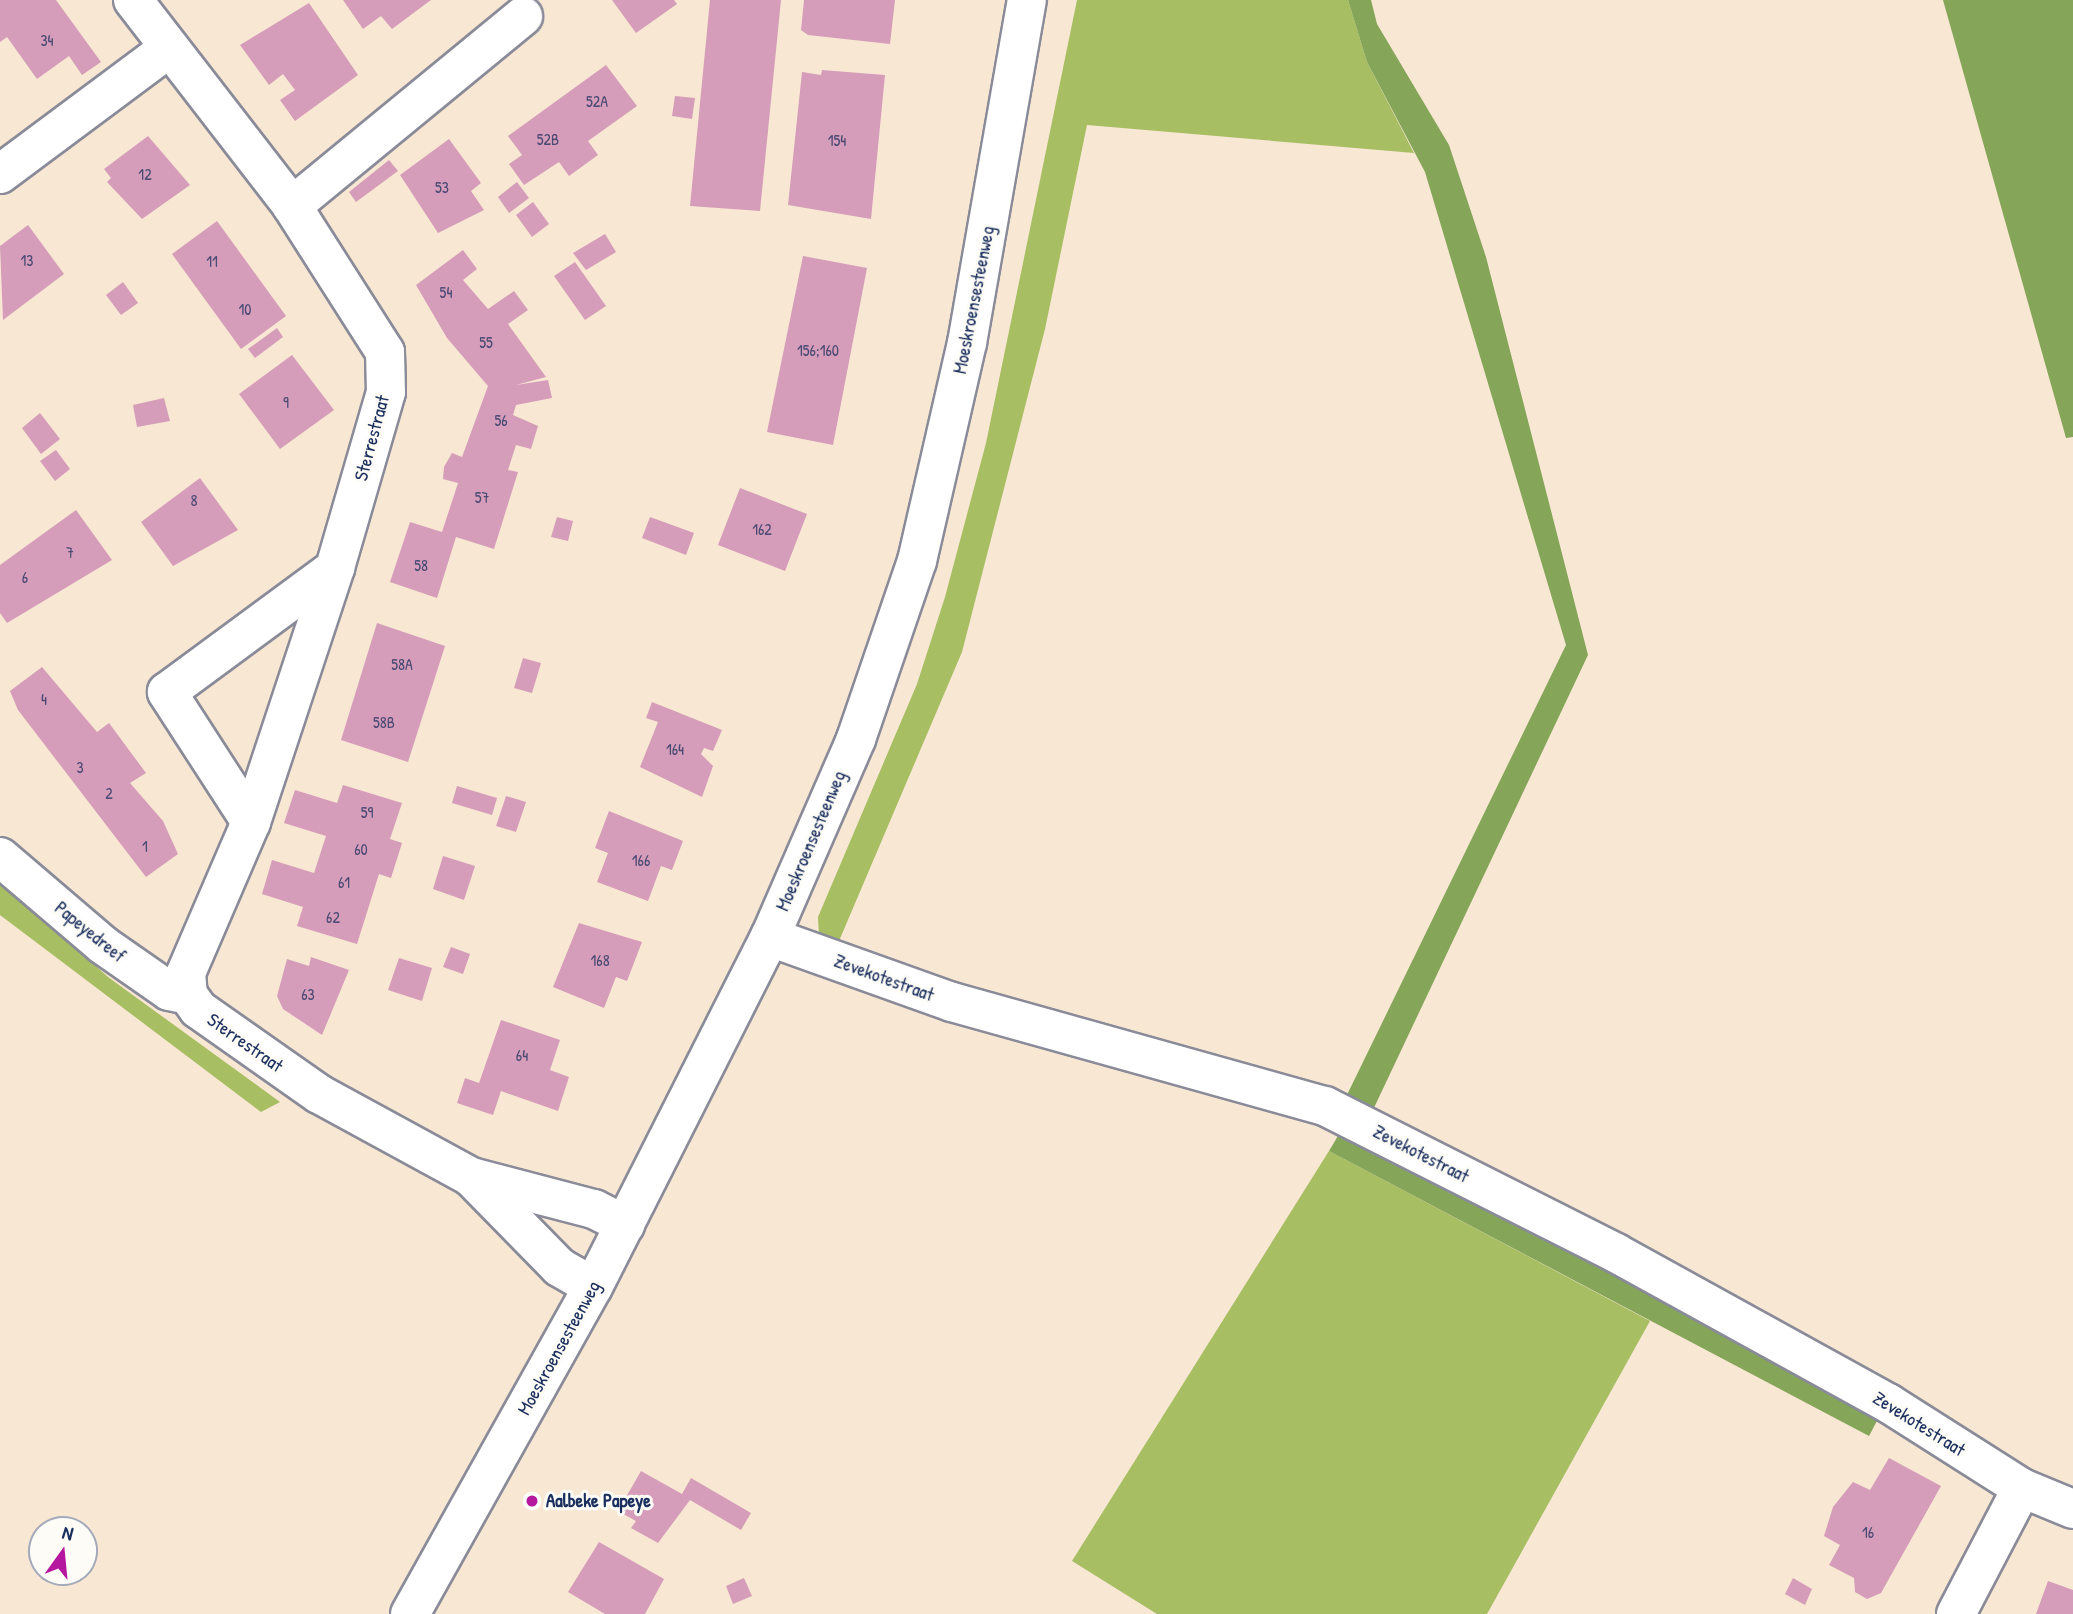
<!DOCTYPE html>
<style>
body{margin:0}
#map{position:relative;width:2073px;height:1614px;overflow:hidden;background:#f8e7d3;font-family:"Patrick Hand",sans-serif}
div>[style]{position:absolute}
.green>*{inset:0;background:#a7be63}
.forest>*{inset:0;background:#85a559}
.building>*{inset:0;background:#d59db9}
.roads{filter:drop-shadow(2px 0 #8a8b98) drop-shadow(-2px 0 #8a8b98) drop-shadow(0 2px #8a8b98) drop-shadow(0 -2px #8a8b98)}
.minor>*{height:38px;margin:-19px;padding:0 19px;transform-origin:19px;border-radius:19px;background:#fff}
.major>*{height:38px;margin:-19px;padding:0 19px;transform-origin:19px;border-radius:19px;background:#fff}
.dots>*{width:19px;height:19px;translate:-50% -50%;box-sizing:border-box;border:4px solid #fdfcf7;border-radius:50%}
span{translate:-50% -50%;white-space:nowrap;text-align:center;line-height:1.15;-webkit-text-stroke:6px #fdfcf7;paint-order:stroke}
.number-label{font-size:16px;color:#4a4a75}
.number-label span{-webkit-text-stroke-width:0}
.street-label{font-size:19px;color:#1b2f5e}
.poi-label{font-size:19px;color:#1b2f5e;font-weight:700}
.left{translate:0 -50%;text-align:left}
.north{position:absolute;left:28px;top:1516px;width:70px;height:70px;box-sizing:border-box;background:#fdfcf7;border:2px solid #a3aaba;border-radius:50%;rotate:15deg;font-size:19px;font-weight:700;line-height:28px;text-align:center;color:#1b2f5e}
.north::after{content:'';display:block;margin:auto;width:24px;height:32px;background:#b5179e;clip-path:polygon(50% 0,100% 100%,50% 72%,0 100%)}
</style>
<div id="map">
<div class="green">
<div style="clip-path:polygon(1077px 0,1348px 0,1367px 62px,1414px 153px,1087px 125px,1045px 329px,962px 652px,839px 941px,819px 936px,818px 917px,917px 684px,945px 597px,986px 443px)"></div>
<div style="clip-path:polygon(0 881px,108px 977px,280px 1102px,261px 1112px,0 915px)"></div>
<div style="clip-path:polygon(1329px 1151px,1650px 1321px,1487px 1614px,1157px 1614px,1072px 1561px)"></div>
</div>
<div class="forest">
<div style="clip-path:polygon(1348px 0,1371px 0,1377px 24px,1449px 145px,1486px 257px,1588px 655px,1372px 1112px,1345px 1099px,1566px 645px,1425px 172px,1367px 62px)"></div>
<div style="clip-path:polygon(1943px 0,2073px 0,2073px 437px,2066px 438px)"></div>
<div style="clip-path:polygon(1342px 1129px,1879px 1417px,1869px 1436px,1329px 1151px)"></div>
</div>
<div class="building">
<div style="clip-path:polygon(0 0,56px 0,101px 62px,82px 75px,69px 56px,37px 79px,7px 37px,0 42px)"></div>
<div style="clip-path:polygon(343px 0,431px 0,392px 29px,381px 16px,363px 29px)"></div>
<div style="clip-path:polygon(612px 0,674px 0,677px 4px,636px 33px)"></div>
<div style="clip-path:polygon(710px 0,781px 0,760px 211px,690px 206px)"></div>
<div style="clip-path:polygon(804px 0,895px 0,890px 44px,808px 35px,801px 30px)"></div>
<div style="clip-path:polygon(309px 3px,358px 75px,295px 121px,280px 100px,295px 90px,283px 74px,269px 85px,240px 45px)"></div>
<div style="clip-path:polygon(606px 65px,637px 106px,588px 141px,598px 155px,569px 176px,559px 162px,524px 185px,509px 164px,522px 155px,508px 136px)"></div>
<div style="clip-path:polygon(822px 70px,885px 75px,871px 219px,788px 205px,802px 72px,821px 75px)"></div>
<div style="clip-path:polygon(675px 96px,695px 98px,692px 119px,672px 116px)"></div>
<div style="clip-path:polygon(148px 136px,190px 185px,142px 219px,107px 182px,111px 178px,104px 169px)"></div>
<div style="clip-path:polygon(449px 139px,481px 183px,471px 191px,484px 210px,438px 233px,400px 175px)"></div>
<div style="clip-path:polygon(389px 160px,398px 171px,356px 202px,349px 192px)"></div>
<div style="clip-path:polygon(517px 182px,529px 198px,509px 213px,498px 197px)"></div>
<div style="clip-path:polygon(533px 202px,549px 224px,532px 237px,516px 215px)"></div>
<div style="clip-path:polygon(217px 221px,286px 316px,241px 349px,172px 254px)"></div>
<div style="clip-path:polygon(28px 225px,64px 274px,3px 320px,0 246px)"></div>
<div style="clip-path:polygon(605px 234px,616px 252px,586px 270px,573px 253px)"></div>
<div style="clip-path:polygon(463px 250px,477px 269px,463px 280px,488px 309px,514px 291px,528px 310px,508px 324px,546px 377px,516px 385px,548px 380px,552px 398px,516px 405px,513px 415px,538px 426px,531px 449px,516px 445px,508px 470px,518px 472px,494px 549px,456px 537px,437px 598px,390px 582px,410px 522px,442px 532px,458px 483px,443px 479px,444px 467px,452px 453px,462px 457px,488px 386px,447px 338px,416px 285px)"></div>
<div style="clip-path:polygon(803px 256px,867px 268px,833px 445px,767px 432px)"></div>
<div style="clip-path:polygon(575px 262px,606px 306px,585px 320px,554px 276px)"></div>
<div style="clip-path:polygon(123px 282px,138px 303px,121px 315px,106px 295px)"></div>
<div style="clip-path:polygon(277px 328px,283px 337px,255px 358px,248px 349px)"></div>
<div style="clip-path:polygon(292px 355px,334px 410px,280px 449px,239px 394px)"></div>
<div style="clip-path:polygon(164px 398px,170px 421px,137px 427px,133px 405px)"></div>
<div style="clip-path:polygon(40px 413px,60px 439px,41px 454px,22px 428px)"></div>
<div style="clip-path:polygon(56px 450px,70px 469px,55px 481px,40px 461px)"></div>
<div style="clip-path:polygon(200px 478px,238px 530px,173px 566px,141px 522px)"></div>
<div style="clip-path:polygon(740px 488px,807px 514px,785px 571px,718px 545px)"></div>
<div style="clip-path:polygon(76px 510px,112px 560px,7px 623px,0 613px,0 565px)"></div>
<div style="clip-path:polygon(557px 517px,573px 521px,568px 541px,551px 537px)"></div>
<div style="clip-path:polygon(650px 517px,694px 533px,686px 555px,642px 538px)"></div>
<div style="clip-path:polygon(377px 623px,445px 646px,408px 762px,341px 740px)"></div>
<div style="clip-path:polygon(523px 658px,541px 663px,532px 693px,514px 688px)"></div>
<div style="clip-path:polygon(42px 667px,97px 732px,109px 723px,146px 773px,130px 783px,163px 821px,178px 854px,146px 877px,18px 710px,10px 691px)"></div>
<div style="clip-path:polygon(652px 702px,722px 730px,713px 751px,704px 748px,701px 754px,713px 766px,702px 797px,640px 767px,658px 722px,646px 718px)"></div>
<div style="clip-path:polygon(343px 785px,402px 803px,390px 839px,402px 843px,391px 878px,379px 874px,357px 944px,297px 926px,303px 907px,262px 894px,272px 860px,314px 873px,326px 836px,284px 823px,295px 790px,337px 803px)"></div>
<div style="clip-path:polygon(457px 786px,497px 798px,492px 815px,452px 803px)"></div>
<div style="clip-path:polygon(506px 796px,526px 802px,516px 832px,496px 826px)"></div>
<div style="clip-path:polygon(609px 811px,683px 841px,672px 870px,661px 866px,648px 901px,597px 882px,608px 853px,595px 848px)"></div>
<div style="clip-path:polygon(443px 856px,475px 866px,464px 900px,433px 889px)"></div>
<div style="clip-path:polygon(579px 923px,642px 942px,627px 981px,616px 977px,604px 1008px,553px 987px)"></div>
<div style="clip-path:polygon(451px 947px,470px 954px,463px 974px,443px 967px)"></div>
<div style="clip-path:polygon(311px 957px,349px 970px,322px 1035px,283px 1009px,277px 996px,287px 959px,309px 966px)"></div>
<div style="clip-path:polygon(399px 958px,432px 968px,422px 1001px,388px 990px)"></div>
<div style="clip-path:polygon(501px 1020px,560px 1040px,550px 1070px,569px 1077px,558px 1111px,501px 1091px,493px 1115px,457px 1103px,465px 1078px,479px 1083px)"></div>
<div style="clip-path:polygon(1889px 1458px,1941px 1486px,1881px 1593px,1867px 1599px,1855px 1592px,1854px 1578px,1829px 1565px,1840px 1545px,1824px 1536px,1833px 1507px,1853px 1482px,1870px 1490px)"></div>
<div style="clip-path:polygon(641px 1471px,682px 1494px,691px 1478px,751px 1513px,741px 1530px,690px 1500px,658px 1543px,631px 1528px,636px 1521px,618px 1511px)"></div>
<div style="clip-path:polygon(599px 1542px,664px 1579px,645px 1614px,605px 1614px,568px 1592px)"></div>
<div style="clip-path:polygon(744px 1578px,752px 1596px,733px 1604px,726px 1586px)"></div>
<div style="clip-path:polygon(1793px 1578px,1812px 1589px,1805px 1605px,1785px 1594px)"></div>
<div style="clip-path:polygon(2048px 1581px,2073px 1590px,2073px 1614px,2036px 1614px)"></div>
</div>
<div class="roads">
<div class="minor">
<div style="left:133px;top:0;width:260px;rotate:52.3deg"></div>
<div style="left:292px;top:206px;width:173px;rotate:57.5deg"></div>
<div style="left:385px;top:352px;width:40px;rotate:88.6deg"></div>
<div style="left:386px;top:392px;width:183px;rotate:106.2deg"></div>
<div style="left:335px;top:568px;width:268px;rotate:108.3deg"></div>
<div style="left:251px;top:822px;width:164px;rotate:113.3deg"></div>
<div style="left:186px;top:973px;width:22px;rotate:85deg"></div>
<div style="left:188px;top:995px;width:17px;rotate:54deg"></div>
<div style="left:198px;top:1009px;width:148px;rotate:35.1deg"></div>
<div style="left:319px;top:1094px;width:173px;rotate:28.6deg"></div>
<div style="left:471px;top:1177px;width:127px;rotate:14.6deg"></div>
<div style="left:594px;top:1209px;width:35px;rotate:27deg"></div>
<div style="left:0;top:174px;width:211px;rotate:-36.7deg"></div>
<div style="left:292px;top:206px;width:299px;rotate:-39.4deg"></div>
<div style="left:251px;top:822px;width:155px;rotate:-122.9deg"></div>
<div style="left:167px;top:692px;width:209px;rotate:-36.4deg"></div>
<div style="left:0;top:857px;width:135px;rotate:40.5deg"></div>
<div style="left:103px;top:945px;width:80px;rotate:34.9deg"></div>
<div style="left:169px;top:991px;width:19px;rotate:12deg"></div>
<div style="left:770px;top:937px;width:193px;rotate:19.7deg"></div>
<div style="left:952px;top:1002px;width:387px;rotate:15.6deg"></div>
<div style="left:1325px;top:1106px;width:326px;rotate:26.8deg"></div>
<div style="left:1616px;top:1253px;width:311px;rotate:28.9deg"></div>
<div style="left:1888px;top:1403px;width:159px;rotate:32.4deg"></div>
<div style="left:2022px;top:1488px;width:55px;rotate:22.4deg"></div>
<div style="left:471px;top:1177px;width:126px;rotate:45.6deg"></div>
<div style="left:559px;top:1267px;width:39px;rotate:30deg"></div>
<div style="left:1956px;top:1614px;width:142px;rotate:-62.4deg"></div>
</div>
<div class="major">
<div style="left:410px;top:1614px;width:375px;rotate:-60.8deg"></div>
<div style="left:593px;top:1287px;width:392px;rotate:-63.2deg"></div>
<div style="left:770px;top:937px;width:216px;rotate:-66.5deg"></div>
<div style="left:856px;top:739px;width:188px;rotate:-71.1deg"></div>
<div style="left:917px;top:561px;width:224px;rotate:-77.1deg"></div>
<div style="left:967px;top:343px;width:348px;rotate:-80.1deg"></div>
</div>
</div>
<div class="dots">
<div style="left:532px;top:1501px;background:#b5179e"></div>
</div>
<div class="number-label">
<span style="left:47px;top:40px">34</span>
<span style="left:597px;top:101px">52A</span>
<span style="left:548px;top:139px">52B</span>
<span style="left:837px;top:140px">154</span>
<span style="left:145px;top:174px">12</span>
<span style="left:442px;top:187px">53</span>
<span style="left:27px;top:260px">13</span>
<span style="left:212px;top:261px">11</span>
<span style="left:446px;top:292px">54</span>
<span style="left:245px;top:309px">10</span>
<span style="left:486px;top:342px">55</span>
<span style="left:818px;top:350px">156;160</span>
<span style="left:286px;top:402px">9</span>
<span style="left:501px;top:420px">56</span>
<span style="left:482px;top:497px">57</span>
<span style="left:194px;top:500px">8</span>
<span style="left:762px;top:529px">162</span>
<span style="left:70px;top:552px">7</span>
<span style="left:421px;top:565px">58</span>
<span style="left:25px;top:577px">6</span>
<span style="left:402px;top:664px">58A</span>
<span style="left:44px;top:699px">4</span>
<span style="left:384px;top:722px">58B</span>
<span style="left:675px;top:749px">164</span>
<span style="left:80px;top:767px">3</span>
<span style="left:109px;top:793px">2</span>
<span style="left:367px;top:812px">59</span>
<span style="left:145px;top:846px">1</span>
<span style="left:361px;top:849px">60</span>
<span style="left:641px;top:860px">166</span>
<span style="left:344px;top:882px">61</span>
<span style="left:333px;top:917px">62</span>
<span style="left:600px;top:960px">168</span>
<span style="left:308px;top:994px">63</span>
<span style="left:522px;top:1055px">64</span>
<span style="left:1868px;top:1532px">16</span>
</div>
<div class="street-label">
<span style="left:974px;top:300px;rotate:-79deg">Moeskroensesteenweg</span>
<span style="left:372px;top:438px;rotate:-75deg">Sterrestraat</span>
<span style="left:811px;top:841px;rotate:-67deg">Moeskroensesteenweg</span>
<span style="left:90px;top:932px;rotate:39deg">Papeyedreef</span>
<span style="left:884px;top:978px;rotate:20deg">Zevekotestraat</span>
<span style="left:245px;top:1043px;rotate:35deg">Sterrestraat</span>
<span style="left:1421px;top:1154px;rotate:27deg">Zevekotestraat</span>
<span style="left:559px;top:1348px;rotate:-61deg">Moeskroensesteenweg</span>
<span style="left:1919px;top:1424px;rotate:32deg">Zevekotestraat</span>
</div>
<div class="poi-label">
<span class="left" style="left:546px;top:1501px">Aalbeke Papeye</span>
</div>
<div class="north">N</div>
</div>
